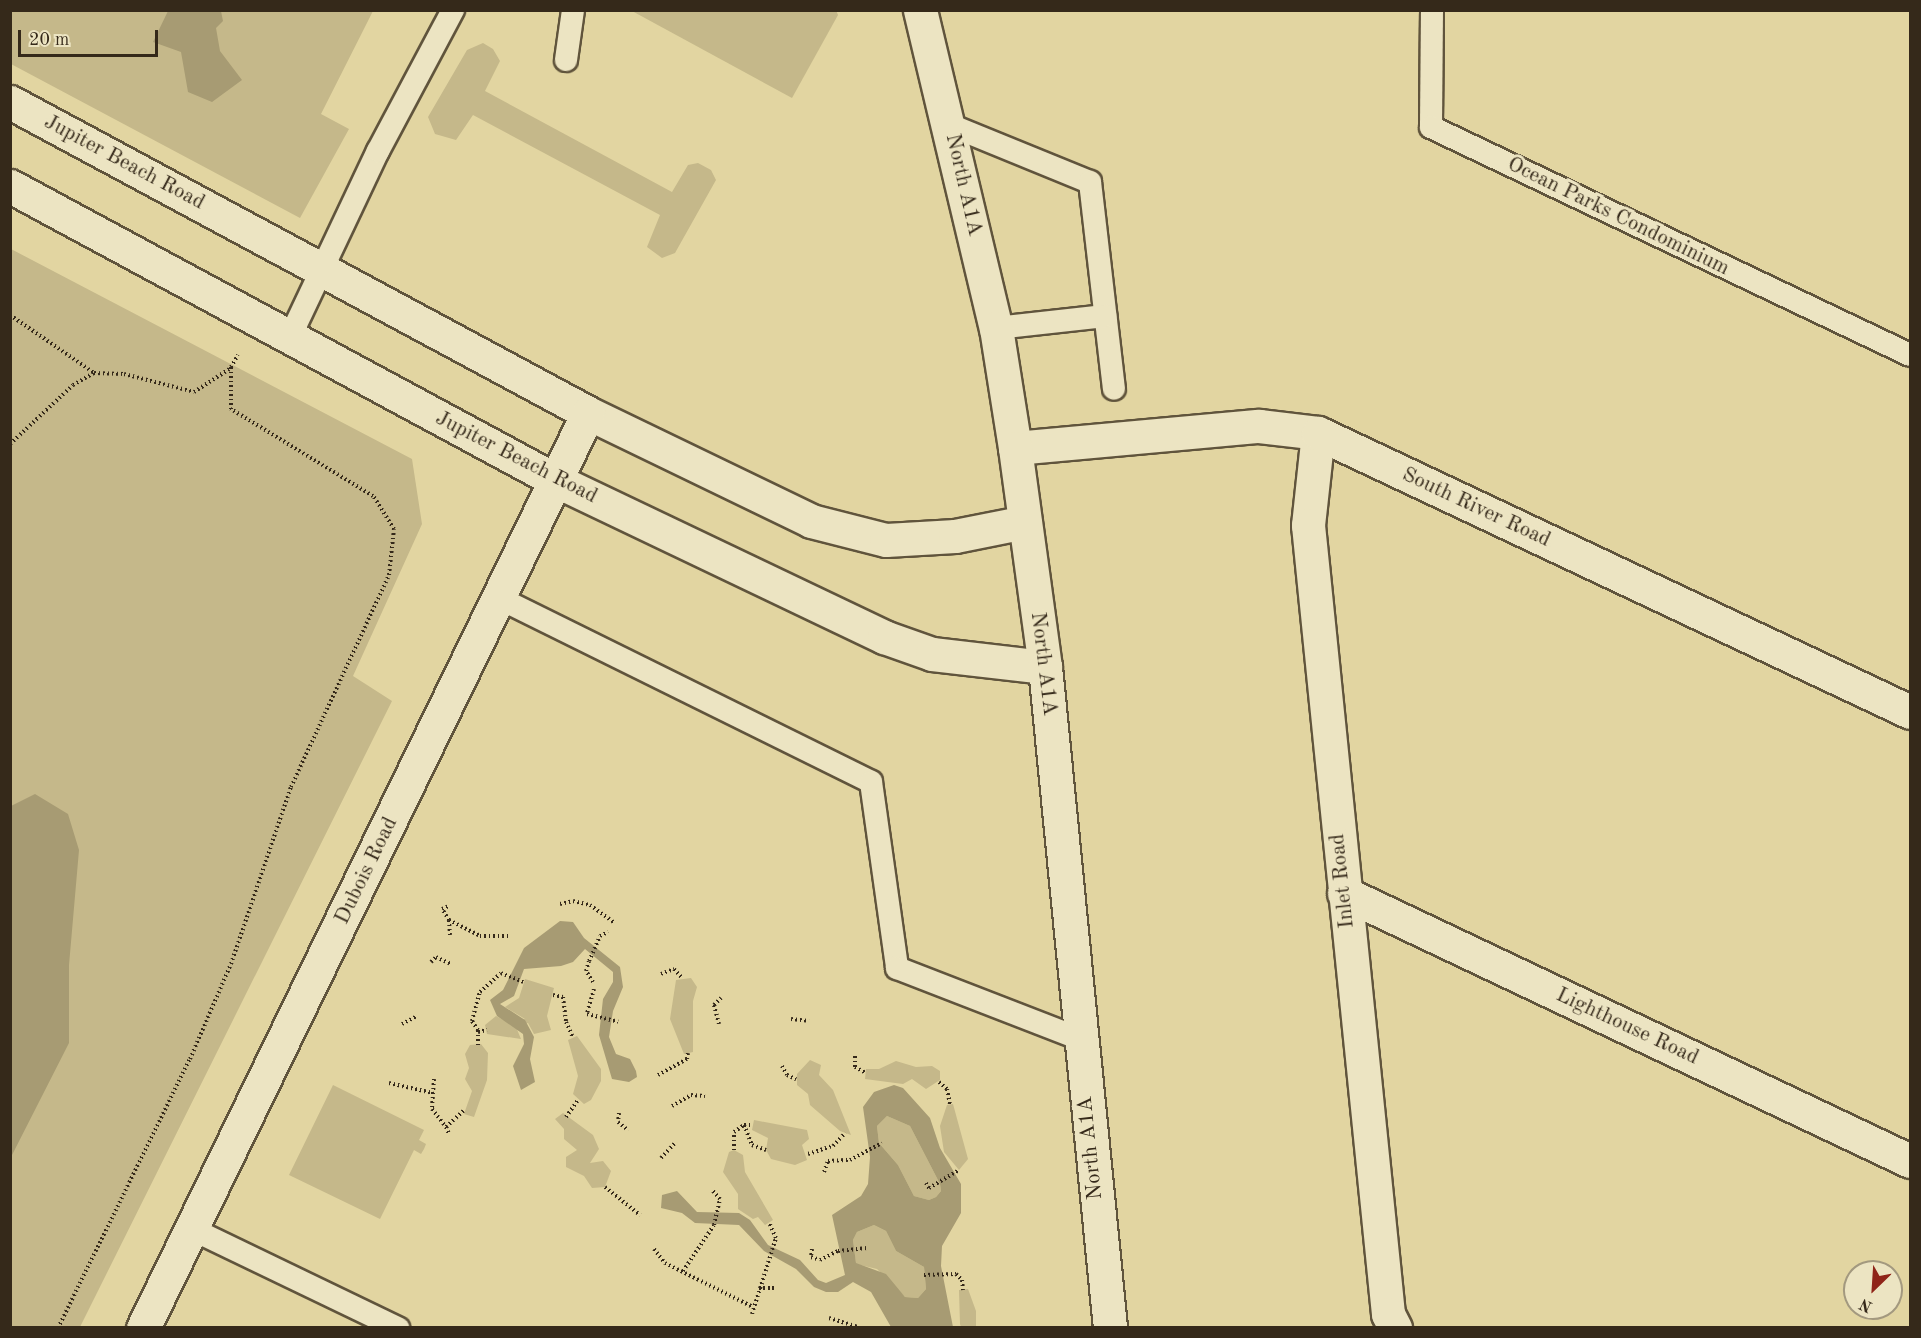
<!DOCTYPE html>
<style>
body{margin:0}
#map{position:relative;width:1921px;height:1338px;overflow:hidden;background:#e2d5a1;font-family:"Old Standard TT",serif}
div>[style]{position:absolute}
.green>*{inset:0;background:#c5b88a}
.water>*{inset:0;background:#a79b73}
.path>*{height:4px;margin-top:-2px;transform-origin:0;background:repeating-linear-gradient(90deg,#35291a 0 1.5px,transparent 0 4.5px)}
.roads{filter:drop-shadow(2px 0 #60543c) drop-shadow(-2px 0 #60543c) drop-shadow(0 2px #60543c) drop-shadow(0 -2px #60543c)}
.lane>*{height:22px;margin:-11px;padding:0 11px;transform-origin:11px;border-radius:11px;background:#ece4c2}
.street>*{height:33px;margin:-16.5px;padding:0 16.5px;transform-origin:16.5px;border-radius:16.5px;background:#ece4c2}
.secondary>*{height:33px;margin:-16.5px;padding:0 16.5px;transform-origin:16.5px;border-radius:16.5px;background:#ece4c2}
span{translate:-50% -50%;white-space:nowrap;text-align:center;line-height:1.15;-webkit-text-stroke:6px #ece4c2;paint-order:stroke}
.street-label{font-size:21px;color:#35291a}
.frame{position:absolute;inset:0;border:12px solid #35291a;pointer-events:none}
.north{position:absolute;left:1843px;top:1260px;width:60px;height:60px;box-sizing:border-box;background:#ece4c2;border:2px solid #a3997f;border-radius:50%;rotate:205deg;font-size:16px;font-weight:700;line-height:24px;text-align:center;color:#35291a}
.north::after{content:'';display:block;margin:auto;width:21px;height:27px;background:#8f2418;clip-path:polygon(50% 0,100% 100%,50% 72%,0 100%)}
.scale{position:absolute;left:18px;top:30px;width:140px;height:27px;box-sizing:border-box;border:3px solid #35291a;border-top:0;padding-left:8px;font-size:18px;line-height:21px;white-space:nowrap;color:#35291a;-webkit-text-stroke:4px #ece4c2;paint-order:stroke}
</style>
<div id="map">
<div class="green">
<div style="clip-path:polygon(836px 10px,838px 15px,792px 98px,632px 11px)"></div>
<div style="clip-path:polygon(10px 11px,373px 11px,321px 114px,349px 129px,300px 218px,11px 64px)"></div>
<div style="clip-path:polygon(483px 43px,493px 49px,500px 61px,485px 91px,672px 192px,688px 165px,698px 163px,711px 170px,716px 180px,675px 253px,662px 258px,647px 247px,660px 215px,473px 115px,456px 140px,435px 134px,428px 117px,467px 50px)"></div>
<div style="clip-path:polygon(11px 249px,412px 459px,422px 524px,353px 676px,392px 701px,80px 1327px,11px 1327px)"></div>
<div style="clip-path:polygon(691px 978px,697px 987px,693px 1001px,693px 1052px,684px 1054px,670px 1019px,676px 980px)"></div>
<div style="clip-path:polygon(525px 979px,554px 988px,547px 1016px,551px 1030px,534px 1034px,528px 1023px,516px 1027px,521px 1039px,487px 1034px,485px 1025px,496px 1016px,511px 1024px,525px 1019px,505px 1007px,519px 998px)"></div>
<div style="clip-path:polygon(577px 1036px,601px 1069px,601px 1081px,591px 1100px,584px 1104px,573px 1094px,578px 1076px,568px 1040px)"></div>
<div style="clip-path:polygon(481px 1044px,488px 1053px,487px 1080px,474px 1117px,464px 1114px,472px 1091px,465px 1079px,469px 1068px,465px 1054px,470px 1045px)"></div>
<div style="clip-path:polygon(810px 1060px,821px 1065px,819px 1075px,833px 1090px,851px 1135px,840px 1131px,810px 1105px,808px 1094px,797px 1085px,797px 1074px)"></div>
<div style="clip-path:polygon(896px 1061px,916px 1067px,932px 1066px,940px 1071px,940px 1080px,926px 1089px,912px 1079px,903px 1084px,865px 1079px,866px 1069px,879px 1069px)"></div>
<div style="clip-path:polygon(333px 1085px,424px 1130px,419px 1140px,426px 1144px,424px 1149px,421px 1154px,414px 1150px,380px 1219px,289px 1175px)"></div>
<div style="clip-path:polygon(953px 1104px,968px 1159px,959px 1170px,944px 1152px,940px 1126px,947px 1105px)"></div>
<div style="clip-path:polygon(563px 1113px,593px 1135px,599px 1149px,590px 1163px,603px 1161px,611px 1171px,605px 1187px,592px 1188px,584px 1176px,566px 1167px,566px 1157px,577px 1150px,564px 1139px,564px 1129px,555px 1119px)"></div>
<div style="clip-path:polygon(887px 1116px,910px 1126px,940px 1184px,941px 1191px,936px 1197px,929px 1200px,914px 1196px,898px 1165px,879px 1143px,877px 1126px)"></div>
<div style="clip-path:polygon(754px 1120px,807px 1130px,809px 1139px,802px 1145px,807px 1160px,795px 1165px,771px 1159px,766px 1150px,768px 1138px,752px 1130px)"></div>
<div style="clip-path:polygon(734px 1150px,743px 1155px,745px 1172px,773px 1220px,765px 1225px,758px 1217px,753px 1219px,738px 1209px,738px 1194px,723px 1172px,729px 1152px)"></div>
<div style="clip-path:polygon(874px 1225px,886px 1231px,896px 1251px,924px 1267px,926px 1289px,918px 1298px,905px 1297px,877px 1269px,856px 1264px,853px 1240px,857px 1232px)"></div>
<div style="clip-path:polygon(968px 1289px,976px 1311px,976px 1327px,961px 1327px,960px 1324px,959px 1290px)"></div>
</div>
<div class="water">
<div style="clip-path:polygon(168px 11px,221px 11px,223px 21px,216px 28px,220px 51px,242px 80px,212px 102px,188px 92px,181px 52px,153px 42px)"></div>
<div style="clip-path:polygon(35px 794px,68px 814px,79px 850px,69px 965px,69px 1043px,11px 1157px,11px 806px)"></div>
<div style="clip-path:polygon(560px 921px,573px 922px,584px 938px,620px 967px,623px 987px,613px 1011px,609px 1037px,616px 1054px,630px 1059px,636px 1071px,637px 1077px,629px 1082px,612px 1079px,599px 1035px,603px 999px,613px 982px,613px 972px,585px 949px,573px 962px,561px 966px,524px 969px,514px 996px,500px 1004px,525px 1020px,534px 1037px,530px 1059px,535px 1082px,521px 1090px,513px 1066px,524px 1044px,523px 1034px,497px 1016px,490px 1000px,503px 990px,524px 948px)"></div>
<div style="clip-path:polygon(evenodd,894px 1085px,903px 1088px,930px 1118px,940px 1148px,961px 1184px,961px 1213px,942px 1246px,941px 1266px,953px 1327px,891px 1327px,871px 1292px,853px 1282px,838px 1292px,826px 1292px,814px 1287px,796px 1269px,764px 1251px,739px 1225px,695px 1223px,682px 1213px,661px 1208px,662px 1195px,677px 1191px,697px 1212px,739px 1213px,750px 1220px,768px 1245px,800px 1260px,818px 1280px,826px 1283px,845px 1275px,832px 1215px,861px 1196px,868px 1184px,870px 1157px,863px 1107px,874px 1092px,894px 1085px,887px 1116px,910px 1126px,940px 1184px,941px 1191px,936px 1197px,929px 1200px,914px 1196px,898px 1165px,879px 1143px,877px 1126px,887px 1116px,894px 1085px,874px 1225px,886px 1231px,896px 1251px,924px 1267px,926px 1289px,918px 1298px,905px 1297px,886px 1274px,856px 1263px,853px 1240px,857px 1232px,874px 1225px)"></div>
</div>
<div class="path">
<div style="left:10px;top:315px;width:102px;rotate:34.6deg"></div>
<div style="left:10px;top:444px;width:86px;rotate:-43.1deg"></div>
<div style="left:73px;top:385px;width:24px;rotate:-30deg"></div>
<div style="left:94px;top:373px;width:30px;rotate:2deg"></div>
<div style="left:124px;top:374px;width:72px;rotate:14.4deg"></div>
<div style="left:194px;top:392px;width:44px;rotate:-33deg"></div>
<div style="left:560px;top:904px;width:13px;rotate:-13deg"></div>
<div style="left:573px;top:901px;width:17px;rotate:13deg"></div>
<div style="left:590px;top:905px;width:29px;rotate:36deg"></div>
<div style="left:449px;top:920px;width:13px;rotate:-122deg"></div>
<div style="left:442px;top:909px;width:8px;rotate:-23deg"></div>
<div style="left:450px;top:935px;width:15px;rotate:-94deg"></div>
<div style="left:449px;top:920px;width:35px;rotate:27deg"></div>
<div style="left:480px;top:936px;width:29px"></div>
<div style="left:431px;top:962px;width:7px;rotate:-45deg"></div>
<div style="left:436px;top:957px;width:17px;rotate:25deg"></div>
<div style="left:661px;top:974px;width:14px;rotate:-21deg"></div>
<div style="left:674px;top:969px;width:13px;rotate:48deg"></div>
<div style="left:593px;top:982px;width:13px;rotate:-122deg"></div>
<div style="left:586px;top:971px;width:10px;rotate:-73deg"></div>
<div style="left:589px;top:961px;width:27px;rotate:-66deg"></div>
<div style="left:600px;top:936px;width:9px;rotate:-27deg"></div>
<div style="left:594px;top:989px;width:26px;rotate:106deg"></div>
<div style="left:587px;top:1014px;width:32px;rotate:14deg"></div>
<div style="left:553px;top:995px;width:10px;rotate:11deg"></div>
<div style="left:563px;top:997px;width:25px;rotate:83deg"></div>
<div style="left:566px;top:1022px;width:17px;rotate:66deg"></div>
<div style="left:791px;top:1019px;width:18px;rotate:6deg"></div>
<div style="left:402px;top:1024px;width:17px;rotate:-28deg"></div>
<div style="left:719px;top:1024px;width:20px;rotate:-105deg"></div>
<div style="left:714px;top:1005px;width:10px;rotate:-45deg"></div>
<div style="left:478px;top:1032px;width:9px;rotate:-13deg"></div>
<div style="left:478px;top:1045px;width:15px;rotate:-90deg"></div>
<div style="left:478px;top:1030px;width:11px;rotate:-124deg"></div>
<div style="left:472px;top:1021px;width:30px;rotate:-75deg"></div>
<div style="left:480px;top:992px;width:28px;rotate:-42deg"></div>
<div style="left:501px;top:973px;width:24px;rotate:22deg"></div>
<div style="left:855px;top:1056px;width:11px;rotate:90deg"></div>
<div style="left:855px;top:1067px;width:13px;rotate:29deg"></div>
<div style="left:782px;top:1066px;width:10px;rotate:61deg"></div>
<div style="left:787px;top:1075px;width:10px;rotate:24deg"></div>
<div style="left:658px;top:1075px;width:33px;rotate:-29deg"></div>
<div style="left:687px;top:1059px;width:6px;rotate:-81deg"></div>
<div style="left:434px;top:1079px;width:30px;rotate:94deg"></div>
<div style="left:432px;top:1109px;width:23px;rotate:52deg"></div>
<div style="left:446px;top:1127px;width:26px;rotate:-43deg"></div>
<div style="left:939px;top:1082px;width:11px;rotate:41deg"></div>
<div style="left:947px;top:1089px;width:16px;rotate:79deg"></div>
<div style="left:389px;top:1083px;width:45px;rotate:12.8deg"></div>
<div style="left:672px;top:1106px;width:22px;rotate:-30deg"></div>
<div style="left:691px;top:1095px;width:14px;rotate:4deg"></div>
<div style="left:619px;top:1113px;width:9px;rotate:96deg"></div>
<div style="left:618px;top:1122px;width:13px;rotate:39deg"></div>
<div style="left:566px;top:1117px;width:21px;rotate:-55deg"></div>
<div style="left:744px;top:1125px;width:9px"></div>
<div style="left:446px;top:1127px;width:8px;rotate:67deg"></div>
<div style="left:734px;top:1150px;width:18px;rotate:-90deg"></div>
<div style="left:734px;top:1132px;width:12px;rotate:-35deg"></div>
<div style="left:744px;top:1125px;width:22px;rotate:68deg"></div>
<div style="left:752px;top:1145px;width:15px;rotate:20deg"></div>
<div style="left:808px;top:1154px;width:26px;rotate:-18deg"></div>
<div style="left:833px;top:1146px;width:18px;rotate:-47deg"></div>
<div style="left:661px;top:1158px;width:22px;rotate:-47deg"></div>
<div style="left:824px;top:1172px;width:12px;rotate:-70deg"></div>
<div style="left:828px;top:1161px;width:22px;rotate:-3deg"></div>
<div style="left:850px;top:1160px;width:36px;rotate:-28deg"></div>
<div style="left:926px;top:1183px;width:6px;rotate:59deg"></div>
<div style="left:929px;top:1188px;width:35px;rotate:-31deg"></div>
<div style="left:605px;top:1187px;width:45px;rotate:38.7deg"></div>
<div style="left:654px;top:1249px;width:18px;rotate:52deg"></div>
<div style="left:665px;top:1263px;width:98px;rotate:26.6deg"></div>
<div style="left:812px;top:1249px;width:8px;rotate:97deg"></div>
<div style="left:811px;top:1257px;width:9px;rotate:18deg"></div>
<div style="left:820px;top:1260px;width:20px;rotate:-27deg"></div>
<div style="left:838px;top:1251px;width:29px;rotate:-6deg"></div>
<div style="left:683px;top:1271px;width:55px;rotate:-56deg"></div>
<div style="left:714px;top:1225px;width:27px;rotate:-77deg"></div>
<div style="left:720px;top:1199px;width:11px;rotate:-131deg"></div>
<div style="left:924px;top:1275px;width:32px;rotate:-2deg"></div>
<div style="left:956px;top:1274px;width:8px;rotate:45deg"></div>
<div style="left:962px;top:1280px;width:10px;rotate:84deg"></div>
<div style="left:759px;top:1288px;width:16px"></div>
<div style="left:752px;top:1314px;width:80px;rotate:-72.5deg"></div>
<div style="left:776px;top:1238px;width:17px;rotate:-114deg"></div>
<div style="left:829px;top:1318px;width:31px;rotate:17deg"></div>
<div style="left:58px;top:1328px;width:300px;rotate:-63.9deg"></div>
<div style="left:190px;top:1059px;width:103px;rotate:-66.7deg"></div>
<div style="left:231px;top:964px;width:187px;rotate:-71.3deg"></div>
<div style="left:291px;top:787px;width:234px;rotate:-65.2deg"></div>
<div style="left:389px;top:575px;width:46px;rotate:-83.8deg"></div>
<div style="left:394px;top:529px;width:39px;rotate:-122deg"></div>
<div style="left:373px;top:496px;width:167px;rotate:-148.5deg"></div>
<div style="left:231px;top:409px;width:42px;rotate:-90deg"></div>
<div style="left:231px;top:367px;width:14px;rotate:-60deg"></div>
</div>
<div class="roads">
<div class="lane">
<div style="left:1432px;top:10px;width:117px;rotate:90.5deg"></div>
<div style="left:1431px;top:127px;width:530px;rotate:25.45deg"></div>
<div style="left:566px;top:60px;width:50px;rotate:-82deg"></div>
<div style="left:950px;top:125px;width:151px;rotate:22.2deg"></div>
<div style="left:1090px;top:182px;width:208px;rotate:83.4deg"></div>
<div style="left:996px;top:328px;width:110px;rotate:-6.3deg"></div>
<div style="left:289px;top:339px;width:208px;rotate:-64.7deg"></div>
<div style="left:378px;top:151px;width:160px;rotate:-62deg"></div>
<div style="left:497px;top:597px;width:417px;rotate:26.3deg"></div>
<div style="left:871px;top:782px;width:188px;rotate:82deg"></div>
<div style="left:897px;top:968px;width:196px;rotate:21.2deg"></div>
<div style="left:192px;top:1229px;width:229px;rotate:25.7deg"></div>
</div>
<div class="street">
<div style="left:10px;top:102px;width:656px;rotate:28.28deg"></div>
<div style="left:588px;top:413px;width:248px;rotate:25.8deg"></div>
<div style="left:811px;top:521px;width:77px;rotate:14.2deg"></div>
<div style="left:886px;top:540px;width:69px;rotate:-3.3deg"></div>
<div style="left:955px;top:536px;width:71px;rotate:-11.3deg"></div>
<div style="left:10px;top:186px;width:619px;rotate:28.34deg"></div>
<div style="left:555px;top:480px;width:365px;rotate:25.5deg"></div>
<div style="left:884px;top:637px;width:51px;rotate:19.5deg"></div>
<div style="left:932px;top:654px;width:114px;rotate:6.6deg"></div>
<div style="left:1318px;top:433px;width:93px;rotate:96.2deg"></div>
<div style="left:1308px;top:525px;width:793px;rotate:84.21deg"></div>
<div style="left:1388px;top:1314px;width:16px;rotate:63deg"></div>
<div style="left:1015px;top:448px;width:245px;rotate:-5.2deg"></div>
<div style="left:1259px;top:426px;width:59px;rotate:6.8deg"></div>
<div style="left:1318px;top:433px;width:654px;rotate:25.23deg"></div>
<div style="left:1344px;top:893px;width:626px;rotate:25.34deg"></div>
<div style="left:143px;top:1328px;width:1017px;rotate:-64.06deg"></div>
</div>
<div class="secondary">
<div style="left:920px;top:10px;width:327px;rotate:76.6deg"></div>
<div style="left:996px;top:328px;width:121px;rotate:81deg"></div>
<div style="left:1015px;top:448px;width:221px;rotate:82.2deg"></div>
<div style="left:1045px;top:667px;width:664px;rotate:84.38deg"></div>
</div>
</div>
<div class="street-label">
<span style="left:124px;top:163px;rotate:28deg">Jupiter Beach Road</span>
<span style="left:963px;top:185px;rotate:77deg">North A1A</span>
<span style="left:1618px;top:217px;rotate:26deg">Ocean Parks Condominium</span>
<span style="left:516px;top:458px;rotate:27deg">Jupiter Beach Road</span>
<span style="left:1476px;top:508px;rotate:25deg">South River Road</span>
<span style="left:1043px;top:664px;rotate:83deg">North A1A</span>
<span style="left:367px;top:871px;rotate:-64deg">Dubois Road</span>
<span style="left:1343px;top:881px;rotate:-96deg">Inlet Road</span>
<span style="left:1627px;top:1027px;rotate:25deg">Lighthouse Road</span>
<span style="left:1091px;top:1148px;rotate:-96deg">North A1A</span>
</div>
<div class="frame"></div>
<div class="north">N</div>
<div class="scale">20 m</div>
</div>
